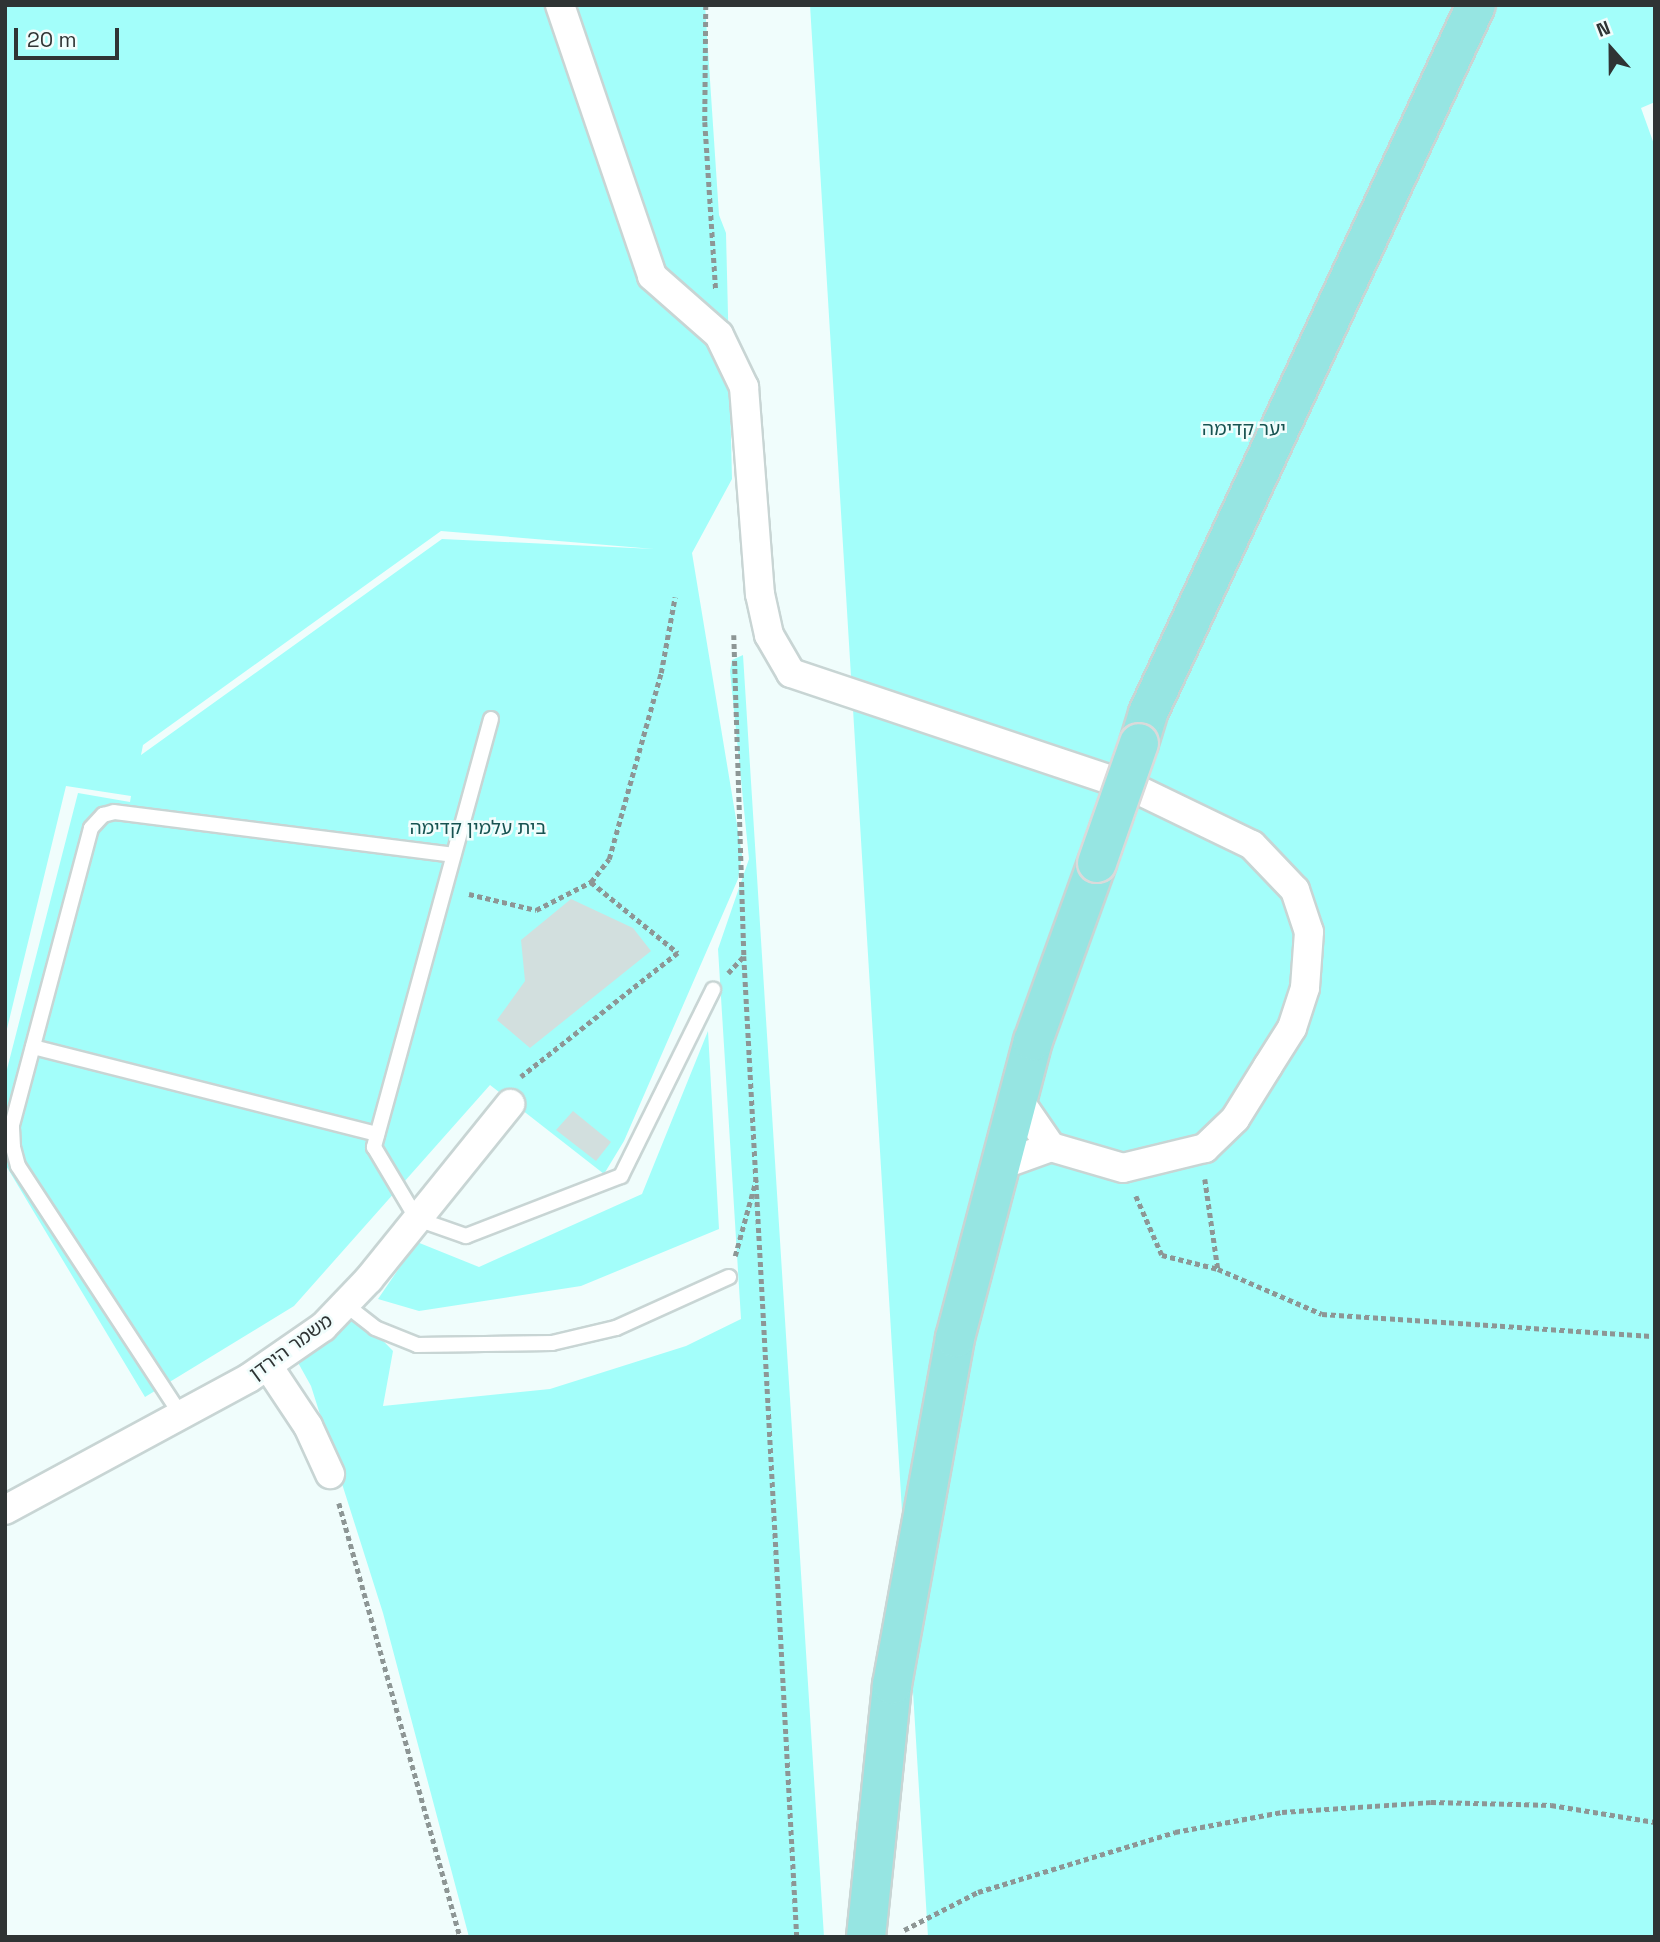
<!DOCTYPE html>
<meta charset="utf-8">
<style>
body{margin:0}
#map{position:relative;width:1660px;height:1942px;overflow:hidden;background:#f0fdfc;font-family:"Space Grotesk","Noto Sans Hebrew",sans-serif}
div>[style]{position:absolute}
.green>*{inset:0;background:#a3fefa}
.building>*{inset:0;background:#d2dfde}
.path>*{height:4.5px;margin-top:-2.25px;transform-origin:0;background:repeating-linear-gradient(90deg,#8d9695 0 5px,transparent 0 8.5px)}
.roads{filter:drop-shadow(2px 0 #c8d5d4) drop-shadow(-2px 0 #c8d5d4) drop-shadow(0 2px #c8d5d4) drop-shadow(0 -2px #c8d5d4)}
.service>*{height:14px;margin:-7px;padding:0 7px;transform-origin:7px;border-radius:7px;background:#fff}
.minor>*{height:28px;margin:-14px;padding:0 14px;transform-origin:14px;border-radius:14px;background:#fff}
.primary>*{height:38px;margin:-19px;padding:0 19px;transform-origin:19px;border-radius:19px;background:#96e5e2}
.bridges{filter:drop-shadow(2px 0 #dadada) drop-shadow(-2px 0 #dadada) drop-shadow(0 2px #dadada) drop-shadow(0 -2px #dadada)}
.primary-bridge>*{height:38px;margin:-19px;padding:0 19px;transform-origin:19px;border-radius:19px;background:#96e5e2}
span{translate:-50% -50%;white-space:nowrap;text-align:center;line-height:1.15;-webkit-text-stroke:5px #f0fdfc;paint-order:stroke}
.park-label{font-size:19px;color:#175351}
.street-label{font-size:19px;color:#2f3434}
.frame{position:absolute;inset:0;border:7px solid #2f3434;pointer-events:none}
.north{position:absolute;left:1576px;top:14px;width:70px;height:70px;-webkit-text-stroke:5px #f0fdfc;paint-order:stroke;rotate:339deg;font-size:19px;font-weight:700;line-height:28px;text-align:center;color:#2f3434}
.north::after{content:'';display:block;margin:auto;width:24px;height:32px;background:#2f3434;clip-path:polygon(50% 0,100% 100%,50% 72%,0 100%)}
.scale{position:absolute;left:14px;top:28px;width:105px;height:32px;box-sizing:border-box;border:4px solid #2f3434;border-top:0;padding-left:9px;font-size:21px;line-height:24px;white-space:nowrap;color:#2f3434;-webkit-text-stroke:5px #f0fdfc;paint-order:stroke}
</style>
<div id="map">
<div class="green">
<div style="clip-path:polygon(evenodd,5px 5px,705px 5px,719px 215px,726px 233px,732px 479px,692px 553px,742px 855px,738px 879px,624px 1141px,604px 1174px,490px 1085px,294px 1306px,145px 1397px,5px 1164px,5px 1077px,78px 793px,130px 802px,131px 796px,66px 786px,5px 1037px,5px 5px,441px 531px,654px 549px,442px 539px,141px 755px,143px 745px,441px 531px)"></div>
<div style="clip-path:polygon(810px 5px,1655px 5px,1655px 102px,1641px 108px,1655px 147px,1655px 1937px,928px 1937px)"></div>
<div style="clip-path:polygon(743px 655px,824px 1937px,469px 1937px,383px 1613px,311px 1386px,296px 1359px,359px 1316px,393px 1351px,383px 1406px,550px 1389px,686px 1346px,741px 1319px,718px 949px,749px 859px,730px 671px,732px 660px)"></div>
<div style="clip-path:polygon(708px 1031px,719px 1229px,581px 1286px,419px 1311px,378px 1299px,417px 1242px,479px 1267px,642px 1194px)"></div>
</div>
<div class="building">
<div style="clip-path:polygon(571px 899px,633px 928px,651px 951px,530px 1048px,497px 1020px,525px 981px,521px 940px)"></div>
<div style="clip-path:polygon(573px 1111px,611px 1142px,596px 1161px,556px 1130px)"></div>
</div>
<div class="path">
<div style="left:706px;top:5px;width:117px;rotate:90.5deg"></div>
<div style="left:705px;top:122px;width:169px;rotate:86.3deg"></div>
<div style="left:734px;top:635px;width:321px;rotate:88.2deg"></div>
<div style="left:744px;top:956px;width:982px;rotate:86.91deg"></div>
<div style="left:591px;top:882px;width:29px;rotate:-52deg"></div>
<div style="left:609px;top:859px;width:193px;rotate:-74.4deg"></div>
<div style="left:661px;top:673px;width:77px;rotate:-79.6deg"></div>
<div style="left:469px;top:894px;width:69px;rotate:13.4deg"></div>
<div style="left:536px;top:910px;width:62px;rotate:-27deg"></div>
<div style="left:591px;top:882px;width:112px;rotate:39.2deg"></div>
<div style="left:678px;top:953px;width:200px;rotate:141.7deg"></div>
<div style="left:728px;top:973px;width:22px;rotate:-47deg"></div>
<div style="left:1205px;top:1179px;width:91px;rotate:81.8deg"></div>
<div style="left:1218px;top:1269px;width:113px;rotate:23.4deg"></div>
<div style="left:1322px;top:1314px;width:334px;rotate:3.8deg"></div>
<div style="left:1136px;top:1196px;width:64px;rotate:66.2deg"></div>
<div style="left:1162px;top:1255px;width:58px;rotate:14deg"></div>
<div style="left:735px;top:1256px;width:79px;rotate:-74.6deg"></div>
<div style="left:339px;top:1503px;width:451px;rotate:74.4deg"></div>
<div style="left:904px;top:1930px;width:83px;rotate:-27.2deg"></div>
<div style="left:978px;top:1892px;width:206px;rotate:-16.9deg"></div>
<div style="left:1175px;top:1832px;width:109px;rotate:-10.6deg"></div>
<div style="left:1282px;top:1812px;width:149px;rotate:-3.8deg"></div>
<div style="left:1431px;top:1802px;width:120px;rotate:1.4deg"></div>
<div style="left:1551px;top:1805px;width:105px;rotate:9.3deg"></div>
</div>
<div class="roads">
<div class="service">
<div style="left:491px;top:719px;width:444px;rotate:105.3deg"></div>
<div style="left:374px;top:1147px;width:84px;rotate:59.2deg"></div>
<div style="left:417px;top:1219px;width:52px;rotate:19.1deg"></div>
<div style="left:466px;top:1236px;width:166px;rotate:-21.2deg"></div>
<div style="left:621px;top:1176px;width:208px;rotate:-63.7deg"></div>
<div style="left:33px;top:1047px;width:355px;rotate:14.2deg"></div>
<div style="left:346px;top:1305px;width:37px;rotate:38deg"></div>
<div style="left:375px;top:1328px;width:45px;rotate:22deg"></div>
<div style="left:417px;top:1345px;width:135px;rotate:-0.8deg"></div>
<div style="left:552px;top:1343px;width:66px;rotate:-13.2deg"></div>
<div style="left:616px;top:1328px;width:124px;rotate:-24.3deg"></div>
<div style="left:181px;top:1415px;width:298px;rotate:-123.2deg"></div>
<div style="left:18px;top:1166px;width:20px;rotate:-105deg"></div>
<div style="left:13px;top:1147px;width:22px;rotate:-93deg"></div>
<div style="left:12px;top:1125px;width:307px;rotate:-75.1deg"></div>
<div style="left:91px;top:828px;width:18px;rotate:-47deg"></div>
<div style="left:103px;top:815px;width:11px;rotate:-15deg"></div>
<div style="left:114px;top:812px;width:342px;rotate:7.2deg"></div>
</div>
<div class="minor">
<div style="left:560px;top:5px;width:286px;rotate:71.2deg"></div>
<div style="left:652px;top:276px;width:89px;rotate:41.4deg"></div>
<div style="left:719px;top:335px;width:58px;rotate:64.3deg"></div>
<div style="left:744px;top:387px;width:208px;rotate:85.6deg"></div>
<div style="left:760px;top:594px;width:42px;rotate:77.6deg"></div>
<div style="left:769px;top:635px;width:44px;rotate:59.9deg"></div>
<div style="left:791px;top:673px;width:362px;rotate:18.5deg"></div>
<div style="left:1134px;top:788px;width:131px;rotate:25.8deg"></div>
<div style="left:1252px;top:845px;width:62px;rotate:46.3deg"></div>
<div style="left:1295px;top:890px;width:44px;rotate:71.6deg"></div>
<div style="left:1309px;top:932px;width:56px;rotate:94.1deg"></div>
<div style="left:1305px;top:988px;width:42px;rotate:108deg"></div>
<div style="left:1292px;top:1028px;width:45px;rotate:122.3deg"></div>
<div style="left:1268px;top:1066px;width:62px;rotate:121.9deg"></div>
<div style="left:1235px;top:1119px;width:42px;rotate:136deg"></div>
<div style="left:1205px;top:1148px;width:84px;rotate:166.3deg"></div>
<div style="left:1123px;top:1168px;width:75px;rotate:-163.7deg"></div>
<div style="left:1051px;top:1147px;width:58px;rotate:-124.5deg"></div>
<div style="left:1001px;top:1165px;width:53px;rotate:-19.8deg"></div>
<div style="left:268px;top:1366px;width:72px;rotate:56.3deg"></div>
<div style="left:308px;top:1426px;width:53px;rotate:65.4deg"></div>
<div style="left:5px;top:1510px;width:277px;rotate:-28.4deg"></div>
<div style="left:249px;top:1378px;width:90px;rotate:-34.6deg"></div>
<div style="left:323px;top:1327px;width:66px;rotate:-46.2deg"></div>
<div style="left:369px;top:1279px;width:225px;rotate:-51.1deg"></div>
</div>
<div class="primary">
<div style="left:1139px;top:743px;width:31px;rotate:-73deg"></div>
<div style="left:1148px;top:713px;width:780px;rotate:-65.14deg"></div>
<div style="left:866px;top:1937px;width:253px;rotate:-84.1deg"></div>
<div style="left:892px;top:1685px;width:353px;rotate:-79.7deg"></div>
<div style="left:955px;top:1338px;width:307px;rotate:-75.3deg"></div>
<div style="left:1033px;top:1041px;width:189px;rotate:-70.2deg"></div>
</div>
</div>
<div class="bridges">
<div class="primary-bridge">
<div style="left:1097px;top:863px;width:127px;rotate:-70.7deg"></div>
</div>
</div>
<div class="park-label">
<span style="left:1244px;top:429px">יער קדימה</span>
<span style="left:478px;top:828px">בית עלמין קדימה</span>
</div>
<div class="street-label">
<span style="left:291px;top:1347px;rotate:-36deg">משמר הירדן</span>
</div>
<div class="frame"></div>
<div class="north">N</div>
<div class="scale">20 m</div>
</div>
